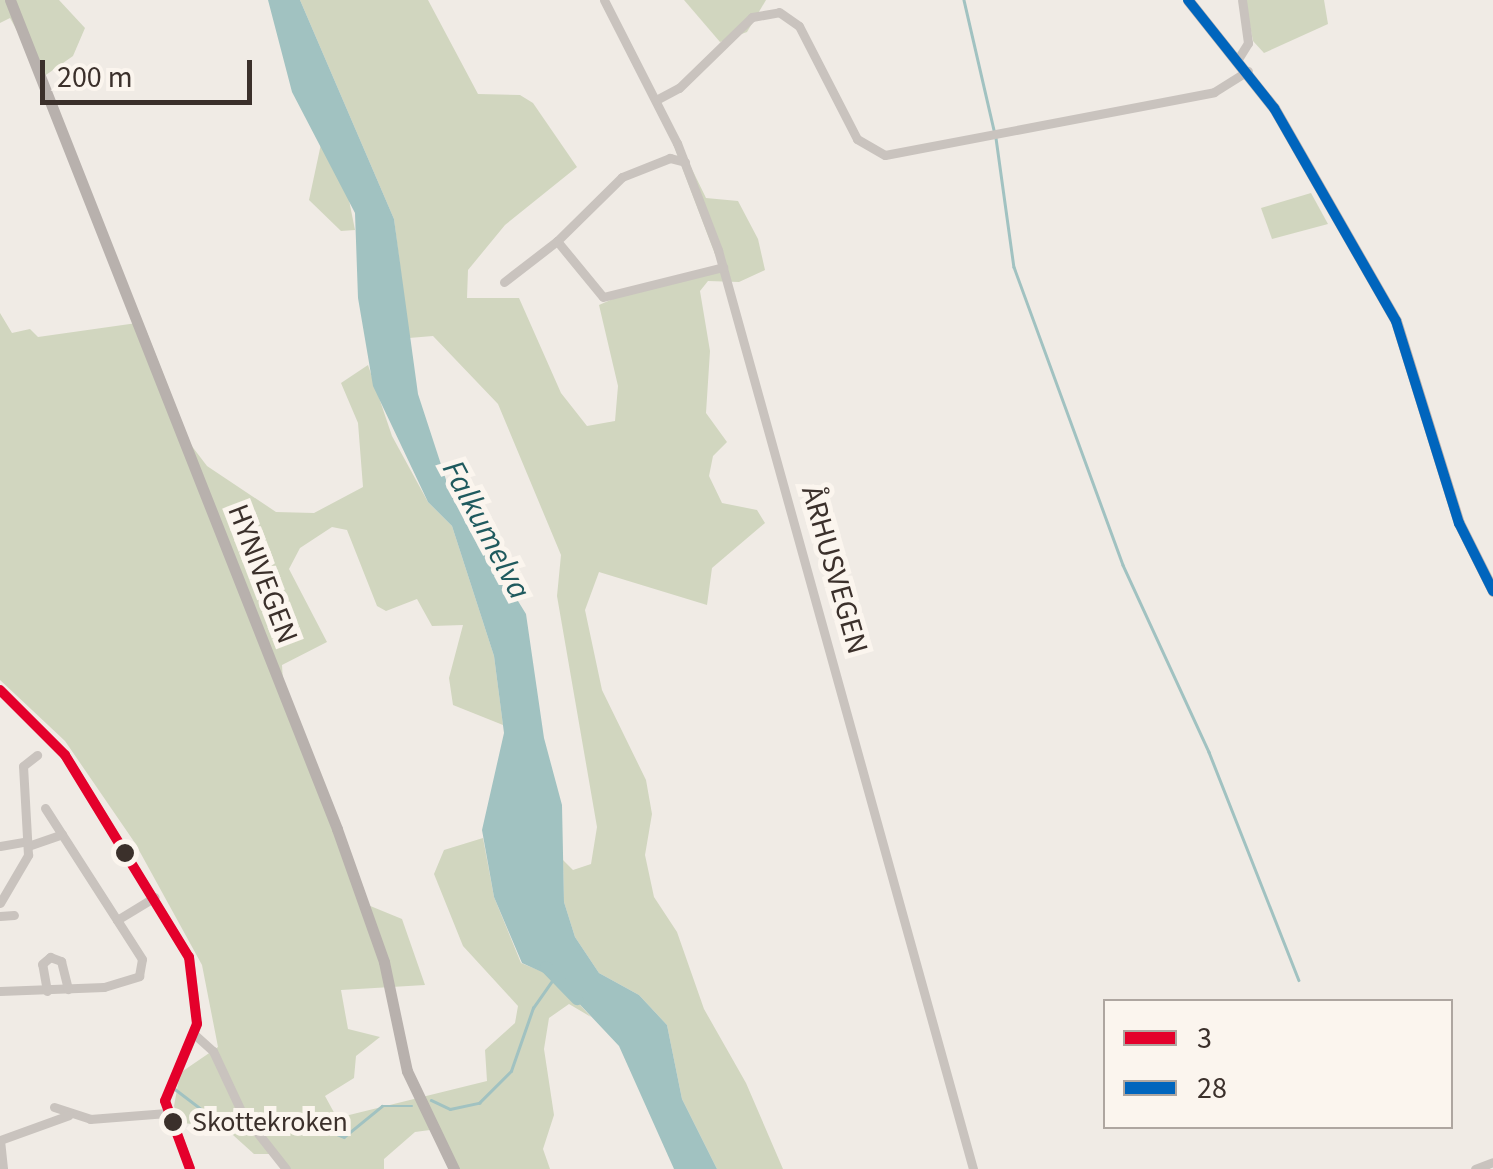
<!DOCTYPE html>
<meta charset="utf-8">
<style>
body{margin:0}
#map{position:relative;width:1493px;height:1169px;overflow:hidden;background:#f0ebe5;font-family:"Source Sans 3",sans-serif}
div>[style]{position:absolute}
.green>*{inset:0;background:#d1d6bf}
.water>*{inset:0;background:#a1c2c1}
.stream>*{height:2.5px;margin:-1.25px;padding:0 1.25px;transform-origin:1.25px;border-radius:1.25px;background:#a1c2c1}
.river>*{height:12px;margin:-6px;padding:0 6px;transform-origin:6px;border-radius:6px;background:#a1c2c1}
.minor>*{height:9px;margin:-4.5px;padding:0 4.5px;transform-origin:4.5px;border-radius:4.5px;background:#c9c3be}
.major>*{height:11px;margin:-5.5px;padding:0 5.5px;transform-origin:5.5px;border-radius:5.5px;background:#b8b1ad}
.bus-1>*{height:10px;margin:-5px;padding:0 5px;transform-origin:5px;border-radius:5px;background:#e4002b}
.bus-2>*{height:10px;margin:-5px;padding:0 5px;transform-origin:5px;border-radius:5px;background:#0065bd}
.dots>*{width:28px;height:28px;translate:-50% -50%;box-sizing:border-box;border:5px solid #fbf5ee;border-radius:50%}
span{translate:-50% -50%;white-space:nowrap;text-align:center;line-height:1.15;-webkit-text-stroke:10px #fbf5ee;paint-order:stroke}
.bus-label{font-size:28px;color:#3b302b}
.left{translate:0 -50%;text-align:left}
.street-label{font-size:30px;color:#3b302b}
.water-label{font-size:32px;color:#1f5a5e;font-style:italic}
.legend{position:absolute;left:1103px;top:999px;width:350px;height:130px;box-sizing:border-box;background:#fbf5ee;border:2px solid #aea6a0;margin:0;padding:12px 18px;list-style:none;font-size:30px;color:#3b302b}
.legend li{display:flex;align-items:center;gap:20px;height:50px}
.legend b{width:50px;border:2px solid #aea6a0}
.scale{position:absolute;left:40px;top:60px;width:212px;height:45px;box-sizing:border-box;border:5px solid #3b302b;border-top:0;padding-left:12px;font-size:30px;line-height:35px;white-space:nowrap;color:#3b302b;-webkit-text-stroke:8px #fbf5ee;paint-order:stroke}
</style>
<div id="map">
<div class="green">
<div style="clip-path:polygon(0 0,59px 0,85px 28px,73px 56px,43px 77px,10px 18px,0 23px)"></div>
<div style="clip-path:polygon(300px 0,428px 0,478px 94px,520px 95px,533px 103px,577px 167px,505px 225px,468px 270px,467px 298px,519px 298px,561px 393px,587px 426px,615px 421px,618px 386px,599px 305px,631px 291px,721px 270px,650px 83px,706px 198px,738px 201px,758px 239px,765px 270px,739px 282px,708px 281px,700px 291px,710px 351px,706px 413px,727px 442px,713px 456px,709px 476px,722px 503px,757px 510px,765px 523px,712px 568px,707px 605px,599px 572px,585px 610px,602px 690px,646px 780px,652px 814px,645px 855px,654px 897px,677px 932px,704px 1009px,746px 1083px,783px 1169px,717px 1169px,682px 1099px,667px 1025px,639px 995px,599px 973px,575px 937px,564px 902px,563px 860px,573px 870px,591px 864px,597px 827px,557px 596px,561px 555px,498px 404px,433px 336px,409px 338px,394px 219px)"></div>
<div style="clip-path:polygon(684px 0,766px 0,747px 32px,720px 42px)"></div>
<div style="clip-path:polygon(1245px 0,1324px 0,1328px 24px,1264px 53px,1253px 41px)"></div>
<div style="clip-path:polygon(321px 144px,347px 190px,355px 230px,341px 231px,309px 200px)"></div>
<div style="clip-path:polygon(1311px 193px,1328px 224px,1272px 239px,1261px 208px)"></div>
<div style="clip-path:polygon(0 313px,12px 333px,30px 329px,38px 337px,137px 323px,146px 330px,191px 445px,207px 466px,276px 512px,314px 513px,363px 487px,358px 423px,341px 383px,368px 365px,392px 436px,428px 502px,452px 526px,494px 656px,503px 725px,453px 705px,449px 678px,463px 625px,432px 626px,417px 599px,386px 611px,377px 606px,347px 530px,332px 527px,300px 548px,289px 569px,327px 642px,282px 665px,283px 682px,363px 903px,402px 919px,425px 985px,341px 990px,348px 1029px,380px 1037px,356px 1056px,354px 1078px,325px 1096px,337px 1118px,487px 1081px,485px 1050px,515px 1023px,518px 1006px,463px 946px,434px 874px,444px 850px,483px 838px,494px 897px,521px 963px,555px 977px,591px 1017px,569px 1004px,549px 1018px,544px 1049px,554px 1115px,543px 1149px,550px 1169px,458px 1169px,430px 1130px,415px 1132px,384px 1159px,384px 1169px,283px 1169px,271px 1154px,254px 1154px,223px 1126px,180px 1123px,174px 1106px,180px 1073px,218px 1047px,202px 965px,135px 843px,65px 741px,0 680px)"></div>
</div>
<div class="water">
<div style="clip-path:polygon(268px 0,300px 0,394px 219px,418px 394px,449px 489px,526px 614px,544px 738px,562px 805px,564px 902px,575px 937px,599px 973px,639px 995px,667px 1025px,682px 1099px,717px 1169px,674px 1169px,619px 1046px,555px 978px,522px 963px,494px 897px,482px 830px,504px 733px,494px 656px,452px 526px,428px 502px,373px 386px,358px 298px,355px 213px,292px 92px)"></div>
</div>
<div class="stream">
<div style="left:964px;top:0;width:133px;rotate:77deg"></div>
<div style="left:996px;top:138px;width:130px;rotate:82.1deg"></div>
<div style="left:1014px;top:267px;width:317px;rotate:69.9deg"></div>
<div style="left:1123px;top:565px;width:206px;rotate:65.3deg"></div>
<div style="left:1209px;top:752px;width:245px;rotate:68.5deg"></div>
<div style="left:175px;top:1089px;width:48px;rotate:37.3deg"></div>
<div style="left:213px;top:1118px;width:24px;rotate:19deg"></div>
<div style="left:431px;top:1100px;width:21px;rotate:25deg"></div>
<div style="left:450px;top:1109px;width:30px;rotate:-12deg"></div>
<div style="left:479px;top:1103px;width:45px;rotate:-45deg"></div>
<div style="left:511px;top:1071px;width:67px;rotate:-70.8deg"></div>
<div style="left:533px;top:1008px;width:38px;rotate:-55deg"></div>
<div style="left:263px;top:1129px;width:43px;rotate:-10.8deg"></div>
<div style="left:305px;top:1121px;width:42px;rotate:22.3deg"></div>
<div style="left:344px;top:1137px;width:49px;rotate:-39.2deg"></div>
<div style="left:382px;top:1106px;width:30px"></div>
</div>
<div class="river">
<div style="left:546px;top:967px;width:45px;rotate:45.9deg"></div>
</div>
<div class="minor">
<div style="left:604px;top:0;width:161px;rotate:63deg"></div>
<div style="left:677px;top:143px;width:115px;rotate:69deg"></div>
<div style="left:718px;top:250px;width:954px;rotate:74.49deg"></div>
<div style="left:1238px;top:59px;width:19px;rotate:-58deg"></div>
<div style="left:1248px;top:43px;width:43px;rotate:-97.9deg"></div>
<div style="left:656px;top:100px;width:26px;rotate:-28deg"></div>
<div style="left:679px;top:88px;width:102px;rotate:-44.2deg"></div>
<div style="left:752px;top:17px;width:27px;rotate:-10deg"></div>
<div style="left:779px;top:12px;width:24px;rotate:35deg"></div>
<div style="left:799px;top:26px;width:127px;rotate:62.8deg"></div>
<div style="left:857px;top:139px;width:32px;rotate:30deg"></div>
<div style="left:885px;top:155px;width:335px;rotate:-10.8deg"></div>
<div style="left:1214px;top:92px;width:40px;rotate:-32deg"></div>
<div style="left:685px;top:162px;width:16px;rotate:-165deg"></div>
<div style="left:670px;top:158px;width:52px;rotate:158.4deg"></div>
<div style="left:622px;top:177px;width:91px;rotate:135.4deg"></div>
<div style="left:557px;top:241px;width:72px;rotate:50.6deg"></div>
<div style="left:603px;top:297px;width:124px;rotate:-14deg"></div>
<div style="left:504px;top:282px;width:67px;rotate:-37.7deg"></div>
<div style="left:0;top:690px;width:92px;rotate:45deg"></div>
<div style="left:65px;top:755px;width:237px;rotate:58.5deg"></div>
<div style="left:189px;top:957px;width:67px;rotate:83.2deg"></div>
<div style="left:197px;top:1024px;width:83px;rotate:112.6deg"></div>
<div style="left:165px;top:1101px;width:72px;rotate:69.8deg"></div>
<div style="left:45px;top:808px;width:133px;rotate:57.3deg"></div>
<div style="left:117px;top:920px;width:44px;rotate:-31.2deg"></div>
<div style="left:0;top:846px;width:27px;rotate:-10deg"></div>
<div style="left:28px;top:846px;width:36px;rotate:-19deg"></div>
<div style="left:0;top:903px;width:56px;rotate:-59.7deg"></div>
<div style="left:28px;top:855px;width:89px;rotate:-93.2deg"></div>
<div style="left:23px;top:766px;width:18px;rotate:-38deg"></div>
<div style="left:0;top:916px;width:14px;rotate:-4deg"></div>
<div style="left:0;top:991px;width:104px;rotate:-2.2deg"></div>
<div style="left:104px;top:987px;width:37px;rotate:-17deg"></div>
<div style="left:139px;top:976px;width:17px;rotate:-80deg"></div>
<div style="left:142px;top:959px;width:46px;rotate:-122.7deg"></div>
<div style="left:47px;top:991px;width:27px;rotate:-100deg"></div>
<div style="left:42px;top:964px;width:11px;rotate:-41deg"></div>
<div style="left:50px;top:957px;width:12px;rotate:20deg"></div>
<div style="left:61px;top:961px;width:29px;rotate:76deg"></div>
<div style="left:194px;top:1034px;width:25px;rotate:42deg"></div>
<div style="left:213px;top:1051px;width:68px;rotate:64.9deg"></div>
<div style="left:242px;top:1113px;width:71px;rotate:51.8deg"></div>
<div style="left:54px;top:1107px;width:38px;rotate:18deg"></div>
<div style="left:90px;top:1119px;width:77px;rotate:-4.5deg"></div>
<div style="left:0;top:1140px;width:73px;rotate:-19.9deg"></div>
<div style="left:0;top:1140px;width:29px;rotate:84deg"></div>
<div style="left:1475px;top:1169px;width:19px;rotate:-21deg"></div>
</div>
<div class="major">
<div style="left:10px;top:0;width:891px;rotate:68.47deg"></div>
<div style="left:337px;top:829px;width:141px;rotate:70.5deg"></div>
<div style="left:384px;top:962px;width:111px;rotate:78.1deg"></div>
<div style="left:407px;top:1071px;width:109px;rotate:64.4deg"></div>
<div style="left:1188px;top:0;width:138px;rotate:51.5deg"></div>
<div style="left:1274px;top:108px;width:245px;rotate:60.2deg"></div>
<div style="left:1396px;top:321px;width:212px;rotate:72.7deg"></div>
<div style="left:1459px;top:523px;width:76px;rotate:63.4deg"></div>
</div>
<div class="bus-1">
<div style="left:0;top:690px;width:92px;rotate:45deg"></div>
<div style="left:65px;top:755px;width:237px;rotate:58.5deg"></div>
<div style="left:189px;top:957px;width:67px;rotate:83.2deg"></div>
<div style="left:197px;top:1024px;width:83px;rotate:112.6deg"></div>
<div style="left:165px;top:1101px;width:72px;rotate:69.8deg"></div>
</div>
<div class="bus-2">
<div style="left:1188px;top:0;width:138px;rotate:51.5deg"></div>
<div style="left:1274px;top:108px;width:245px;rotate:60.2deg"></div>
<div style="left:1396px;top:321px;width:212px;rotate:72.7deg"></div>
<div style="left:1459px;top:523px;width:76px;rotate:63.4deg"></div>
</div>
<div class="dots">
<div style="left:125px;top:853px;background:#3b302b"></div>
<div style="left:173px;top:1122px;background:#3b302b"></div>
</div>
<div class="bus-label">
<span class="left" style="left:192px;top:1122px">Skottekroken</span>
</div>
<div class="street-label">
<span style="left:834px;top:570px;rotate:74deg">ÅRHUSVEGEN</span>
<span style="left:262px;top:574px;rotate:69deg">HYNIVEGEN</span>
</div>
<div class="water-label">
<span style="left:486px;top:530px;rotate:62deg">Falkumelva</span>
</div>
<ul class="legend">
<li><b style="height:12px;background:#e4002b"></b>3</li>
<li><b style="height:12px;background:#0065bd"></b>28</li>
</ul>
<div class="scale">200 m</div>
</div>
